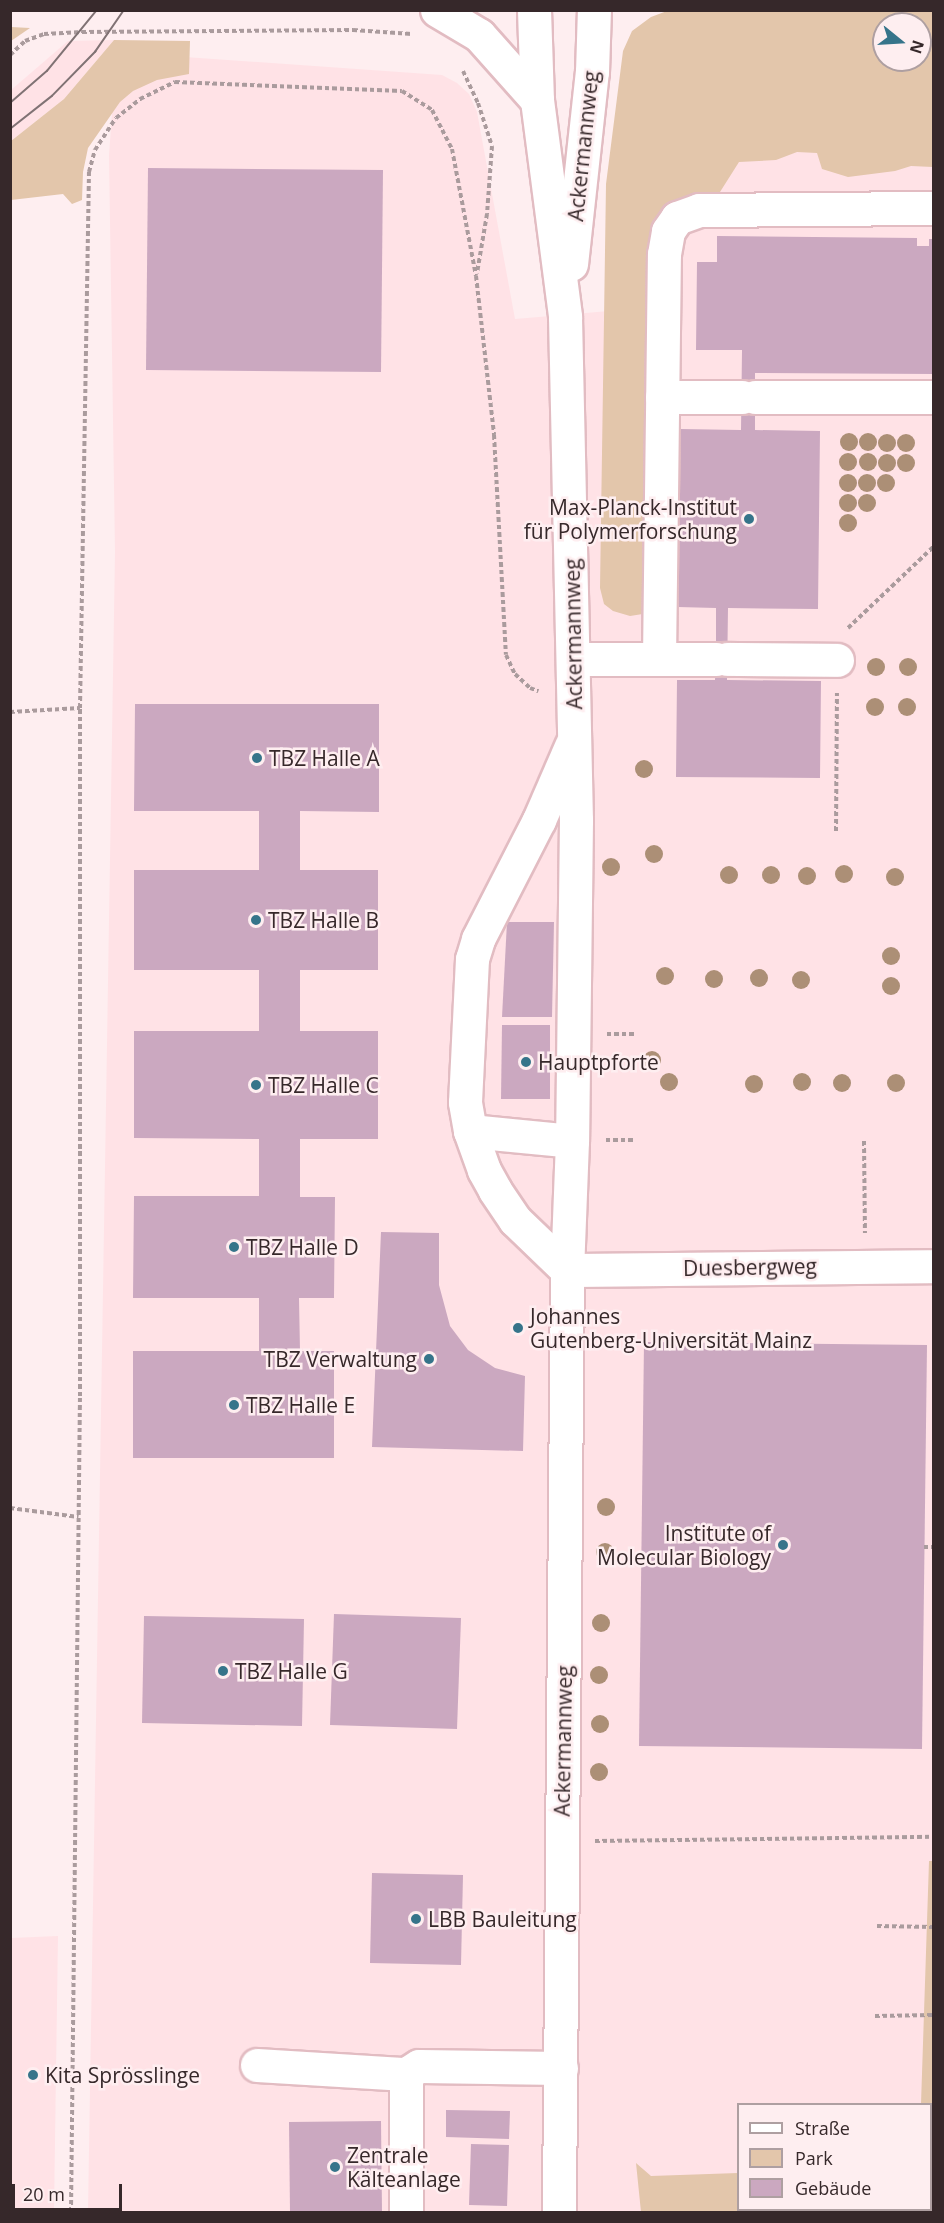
<!DOCTYPE html>
<meta charset="utf-8">
<style>
body{margin:0}
#map{position:relative;width:944px;height:2223px;overflow:hidden;background:#feeef0;font-family:"Open Sans",sans-serif}
div>[style]{position:absolute}
.built>*{inset:0;background:#ffe2e6}
.green>*{inset:0;background:#e3c6ab}
.building>*{inset:0;background:#cba8c0}
.path>*{height:4px;margin-top:-2px;transform-origin:0;background:repeating-linear-gradient(90deg,#aa9b9d 0 4.5px,transparent 0 7.5px)}
.roads{filter:drop-shadow(2px 0 #e2bcc2) drop-shadow(-2px 0 #e2bcc2) drop-shadow(0 2px #e2bcc2) drop-shadow(0 -2px #e2bcc2)}
.minor>*{height:33px;margin:-16.5px;padding:0 16.5px;transform-origin:16.5px;border-radius:16.5px;background:#fff}
.tram>*{height:1.5px;margin:-0.75px;padding:0 0.75px;transform-origin:0.75px;border-radius:0.75px;background:#807274}
.trees>*{width:18px;height:18px;margin:-9px;border-radius:50%;background:#ac8f76}
.dots>*{width:16px;height:16px;translate:-50% -50%;box-sizing:border-box;border:3px solid #feeef0;border-radius:50%}
span{translate:-50% -50%;white-space:nowrap;text-align:center;line-height:1.15;-webkit-text-stroke:5px #feeef0;paint-order:stroke}
.street-label{font-size:21px;color:#36282a}
.poi-label{font-size:21px;color:#36282a}
.right{translate:-100% -50%;text-align:right}
.left{translate:0 -50%;text-align:left}
.frame{position:absolute;inset:0;border:12px solid #36282a;pointer-events:none}
.legend{position:absolute;left:737px;top:2103px;width:195px;height:108px;box-sizing:border-box;background:#feeef0;border:2px solid #ae9fa1;margin:0;padding:8px 10px;list-style:none;font-size:18px;color:#36282a}
.legend li{display:flex;align-items:center;gap:12px;height:30px}
.legend b{width:30px;border:2px solid #ae9fa1}
.north{position:absolute;left:872px;top:12px;width:60px;height:60px;box-sizing:border-box;background:#feeef0;border:2px solid #ae9fa1;border-radius:50%;rotate:108deg;font-size:16px;font-weight:700;line-height:24px;text-align:center;color:#36282a}
.north::after{content:'';display:block;margin:auto;width:21px;height:27px;background:#36748a;clip-path:polygon(50% 0,100% 100%,50% 72%,0 100%)}
.scale{position:absolute;left:12px;top:2184px;width:110px;height:27px;box-sizing:border-box;border:3px solid #36282a;border-top:0;padding-left:8px;font-size:18px;line-height:21px;white-space:nowrap;color:#36282a;-webkit-text-stroke:4px #feeef0;paint-order:stroke}
</style>
<div id="map">
<div class="built">
<div style="clip-path:polygon(114px 40px,64px 99px,11px 141px,11px 90px,68px 41px)"></div>
<div style="clip-path:polygon(evenodd,933px 46px,933px 2212px,88px 2212px,115px 552px,109px 155px,114px 86px,128px 53px,442px 75px,457px 83px,469px 94px,477px 112px,515px 319px,609px 311px,611px 195px,884px 60px,920px 60px,933px 46px,738px 2104px,930px 2104px,930px 2210px,738px 2210px,738px 2104px)"></div>
<div style="clip-path:polygon(58px 1936px,54px 2212px,11px 2212px,11px 1938px)"></div>
</div>
<div class="green">
<div style="clip-path:polygon(evenodd,667px 11px,933px 11px,933px 167px,911px 166px,895px 171px,848px 177px,822px 169px,817px 153px,797px 152px,776px 160px,739px 162px,720px 192px,681px 209px,649px 613px,630px 616px,613px 611px,604px 604px,600px 588px,606px 184px,623px 51px,632px 31px,651px 17px,667px 11px,884px 24px,920px 24px,920px 60px,884px 60px,884px 24px)"></div>
<div style="clip-path:polygon(11px 27px,30px 28px,11px 41px)"></div>
<div style="clip-path:polygon(114px 40px,190px 41px,189px 74px,157px 80px,133px 91px,120px 102px,88px 148px,83px 172px,82px 200px,72px 204px,63px 194px,11px 200px,11px 141px,64px 99px)"></div>
<div style="clip-path:polygon(929px 1861px,934px 1861px,933px 2212px,641px 2212px,636px 2163px,651px 2176px,738px 2173px,738px 2210px,930px 2210px,930px 2104px,921px 2104px)"></div>
</div>
<div class="building">
<div style="clip-path:polygon(148px 168px,383px 170px,381px 372px,146px 370px)"></div>
<div style="clip-path:polygon(717px 236px,917px 238px,917px 246px,929px 246px,929px 239px,934px 239px,934px 374px,755px 373px,755px 430px,820px 431px,818px 609px,728px 608px,727px 680px,821px 681px,820px 778px,676px 777px,677px 680px,715px 680px,716px 659px,716px 608px,678px 607px,680px 429px,741px 430px,742px 350px,696px 350px,697px 262px,717px 262px)"></div>
<div style="clip-path:polygon(135px 704px,379px 704px,379px 812px,300px 811px,300px 870px,378px 870px,378px 970px,300px 970px,300px 1031px,378px 1031px,378px 1139px,300px 1139px,300px 1197px,335px 1197px,334px 1298px,299px 1298px,300px 1351px,334px 1351px,334px 1458px,133px 1458px,133px 1351px,259px 1351px,259px 1298px,133px 1298px,134px 1196px,259px 1196px,259px 1139px,134px 1138px,134px 1031px,259px 1031px,259px 970px,134px 970px,134px 870px,259px 870px,259px 811px,134px 811px)"></div>
<div style="clip-path:polygon(507px 922px,554px 922px,552px 1017px,502px 1017px)"></div>
<div style="clip-path:polygon(502px 1025px,550px 1025px,550px 1099px,501px 1099px)"></div>
<div style="clip-path:polygon(381px 1232px,439px 1233px,439px 1285px,450px 1326px,468px 1350px,495px 1368px,525px 1376px,523px 1451px,372px 1447px)"></div>
<div style="clip-path:polygon(644px 1342px,927px 1345px,922px 1749px,639px 1746px)"></div>
<div style="clip-path:polygon(334px 1614px,461px 1618px,457px 1729px,330px 1725px)"></div>
<div style="clip-path:polygon(144px 1616px,304px 1619px,302px 1726px,142px 1723px)"></div>
<div style="clip-path:polygon(372px 1873px,463px 1875px,461px 1965px,370px 1963px)"></div>
<div style="clip-path:polygon(446px 2110px,510px 2111px,509px 2139px,446px 2137px)"></div>
<div style="clip-path:polygon(381px 2121px,382px 2212px,290px 2212px,289px 2122px)"></div>
<div style="clip-path:polygon(471px 2144px,509px 2145px,507px 2206px,469px 2205px)"></div>
</div>
<div class="path">
<div style="left:10px;top:55px;width:21px;rotate:-43deg"></div>
<div style="left:25px;top:41px;width:20px;rotate:-20deg"></div>
<div style="left:44px;top:34px;width:38px;rotate:-3deg"></div>
<div style="left:82px;top:32px;width:271px;rotate:-0.4deg"></div>
<div style="left:353px;top:30px;width:59px;rotate:3.9deg"></div>
<div style="left:463px;top:71px;width:35px;rotate:65deg"></div>
<div style="left:478px;top:103px;width:45px;rotate:72deg"></div>
<div style="left:492px;top:146px;width:68px;rotate:94.2deg"></div>
<div style="left:487px;top:214px;width:60px;rotate:99.6deg"></div>
<div style="left:848px;top:628px;width:119px;rotate:-43.6deg"></div>
<div style="left:10px;top:712px;width:70px;rotate:-3.3deg"></div>
<div style="left:836px;top:831px;width:138px;rotate:-89.6deg"></div>
<div style="left:607px;top:1034px;width:27px"></div>
<div style="left:606px;top:1140px;width:27px"></div>
<div style="left:864px;top:1141px;width:92px;rotate:89.4deg"></div>
<div style="left:10px;top:1508px;width:69px;rotate:7.5deg"></div>
<div style="left:924px;top:1547px;width:10px"></div>
<div style="left:595px;top:1841px;width:339px;rotate:-0.7deg"></div>
<div style="left:877px;top:1926px;width:57px;rotate:1deg"></div>
<div style="left:875px;top:2016px;width:59px;rotate:-1deg"></div>
<div style="left:71px;top:2212px;width:816px;rotate:-89.37deg"></div>
<div style="left:80px;top:1396px;width:688px;rotate:-90deg"></div>
<div style="left:80px;top:708px;width:536px;rotate:-89.04deg"></div>
<div style="left:89px;top:172px;width:23px;rotate:-75deg"></div>
<div style="left:95px;top:150px;width:38px;rotate:-57deg"></div>
<div style="left:116px;top:118px;width:31px;rotate:-38deg"></div>
<div style="left:140px;top:99px;width:39px;rotate:-26deg"></div>
<div style="left:175px;top:82px;width:227px;rotate:2.3deg"></div>
<div style="left:402px;top:91px;width:36px;rotate:32deg"></div>
<div style="left:432px;top:110px;width:44px;rotate:62.9deg"></div>
<div style="left:452px;top:149px;width:129px;rotate:79.3deg"></div>
<div style="left:476px;top:276px;width:160px;rotate:83.5deg"></div>
<div style="left:494px;top:435px;width:220px;rotate:86.9deg"></div>
<div style="left:506px;top:655px;width:21px;rotate:65deg"></div>
<div style="left:515px;top:674px;width:21px;rotate:43deg"></div>
<div style="left:530px;top:688px;width:9px;rotate:21deg"></div>
</div>
<div class="roads">
<div class="minor">
<div style="left:437px;top:10px;width:49px;rotate:30.8deg"></div>
<div style="left:479px;top:35px;width:87px;rotate:48.3deg"></div>
<div style="left:534px;top:10px;width:90px;rotate:88.1deg"></div>
<div style="left:537px;top:100px;width:219px;rotate:82.6deg"></div>
<div style="left:565px;top:317px;width:503px;rotate:88.75deg"></div>
<div style="left:576px;top:820px;width:321px;rotate:90.7deg"></div>
<div style="left:572px;top:1141px;width:129px;rotate:92.2deg"></div>
<div style="left:567px;top:1270px;width:942px;rotate:90.49deg"></div>
<div style="left:571px;top:264px;width:193px;rotate:-83.8deg"></div>
<div style="left:592px;top:72px;width:62px;rotate:-88.2deg"></div>
<div style="left:662px;top:397px;width:80px"></div>
<div style="left:755px;top:397px;width:178px"></div>
<div style="left:574px;top:659px;width:142px"></div>
<div style="left:659px;top:659px;width:405px;rotate:-89.3deg"></div>
<div style="left:664px;top:254px;width:23px;rotate:-80deg"></div>
<div style="left:668px;top:231px;width:16px;rotate:-55deg"></div>
<div style="left:677px;top:218px;width:23px;rotate:-20deg"></div>
<div style="left:699px;top:210px;width:235px;rotate:-0.5deg"></div>
<div style="left:727px;top:659px;width:110px;rotate:0.5deg"></div>
<div style="left:470px;top:1131px;width:102px;rotate:5.6deg"></div>
<div style="left:567px;top:1270px;width:72px;rotate:-136.1deg"></div>
<div style="left:515px;top:1220px;width:36px;rotate:-124deg"></div>
<div style="left:495px;top:1190px;width:23px;rotate:-119deg"></div>
<div style="left:484px;top:1170px;width:41px;rotate:-109.7deg"></div>
<div style="left:470px;top:1131px;width:29px;rotate:-100deg"></div>
<div style="left:465px;top:1102px;width:143px;rotate:-87.2deg"></div>
<div style="left:472px;top:959px;width:21px;rotate:-73deg"></div>
<div style="left:478px;top:939px;width:134px;rotate:-62.9deg"></div>
<div style="left:539px;top:820px;width:81px;rotate:-66.6deg"></div>
<div style="left:567px;top:1270px;width:367px;rotate:-0.6deg"></div>
<div style="left:257px;top:2065px;width:149px;rotate:3.5deg"></div>
<div style="left:406px;top:2212px;width:138px;rotate:-90deg"></div>
<div style="left:406px;top:2074px;width:15px;rotate:-32deg"></div>
<div style="left:419px;top:2066px;width:142px;rotate:0.8deg"></div>
</div>
</div>
<div class="tram">
<div style="left:10px;top:103px;width:49px;rotate:-40.9deg"></div>
<div style="left:47px;top:71px;width:79px;rotate:-50.7deg"></div>
<div style="left:10px;top:129px;width:53px;rotate:-38.2deg"></div>
<div style="left:52px;top:96px;width:62px;rotate:-45.7deg"></div>
<div style="left:95px;top:52px;width:51px;rotate:-55.4deg"></div>
</div>
<div class="trees">
<div style="left:849px;top:442px"></div>
<div style="left:868px;top:442px"></div>
<div style="left:887px;top:443px"></div>
<div style="left:906px;top:443px"></div>
<div style="left:848px;top:462px"></div>
<div style="left:868px;top:462px"></div>
<div style="left:887px;top:463px"></div>
<div style="left:906px;top:463px"></div>
<div style="left:848px;top:483px"></div>
<div style="left:867px;top:483px"></div>
<div style="left:886px;top:483px"></div>
<div style="left:848px;top:503px"></div>
<div style="left:867px;top:503px"></div>
<div style="left:848px;top:523px"></div>
<div style="left:876px;top:667px"></div>
<div style="left:908px;top:667px"></div>
<div style="left:875px;top:707px"></div>
<div style="left:907px;top:707px"></div>
<div style="left:644px;top:769px"></div>
<div style="left:654px;top:854px"></div>
<div style="left:611px;top:867px"></div>
<div style="left:844px;top:874px"></div>
<div style="left:729px;top:875px"></div>
<div style="left:771px;top:875px"></div>
<div style="left:807px;top:876px"></div>
<div style="left:895px;top:877px"></div>
<div style="left:891px;top:956px"></div>
<div style="left:665px;top:976px"></div>
<div style="left:759px;top:978px"></div>
<div style="left:714px;top:979px"></div>
<div style="left:801px;top:980px"></div>
<div style="left:891px;top:986px"></div>
<div style="left:652px;top:1060px"></div>
<div style="left:669px;top:1082px"></div>
<div style="left:802px;top:1082px"></div>
<div style="left:842px;top:1083px"></div>
<div style="left:896px;top:1083px"></div>
<div style="left:754px;top:1084px"></div>
<div style="left:606px;top:1507px"></div>
<div style="left:605px;top:1552px"></div>
<div style="left:601px;top:1623px"></div>
<div style="left:599px;top:1675px"></div>
<div style="left:600px;top:1724px"></div>
<div style="left:599px;top:1772px"></div>
</div>
<div class="dots">
<div style="left:749px;top:519px;background:#36748a"></div>
<div style="left:257px;top:758px;background:#36748a"></div>
<div style="left:256px;top:920px;background:#36748a"></div>
<div style="left:526px;top:1062px;background:#36748a"></div>
<div style="left:256px;top:1085px;background:#36748a"></div>
<div style="left:234px;top:1247px;background:#36748a"></div>
<div style="left:518px;top:1328px;background:#36748a"></div>
<div style="left:429px;top:1359px;background:#36748a"></div>
<div style="left:234px;top:1405px;background:#36748a"></div>
<div style="left:783px;top:1545px;background:#36748a"></div>
<div style="left:223px;top:1671px;background:#36748a"></div>
<div style="left:416px;top:1919px;background:#36748a"></div>
<div style="left:33px;top:2075px;background:#36748a"></div>
<div style="left:335px;top:2167px;background:#36748a"></div>
</div>
<div class="street-label">
<span style="left:583px;top:146px;rotate:-84deg">Ackermannweg</span>
<span style="left:573px;top:634px;rotate:-91deg">Ackermannweg</span>
<span style="left:750px;top:1267px;rotate:-1deg">Duesbergweg</span>
<span style="left:563px;top:1741px;rotate:-89deg">Ackermannweg</span>
</div>
<div class="poi-label">
<span class="right" style="left:737px;top:519px">Max-Planck-Institut<br>für Polymerforschung</span>
<span class="left" style="left:269px;top:758px">TBZ Halle A</span>
<span class="left" style="left:268px;top:920px">TBZ Halle B</span>
<span class="left" style="left:538px;top:1062px">Hauptpforte</span>
<span class="left" style="left:268px;top:1085px">TBZ Halle C</span>
<span class="left" style="left:246px;top:1247px">TBZ Halle D</span>
<span class="left" style="left:530px;top:1328px">Johannes<br>Gutenberg-Universität Mainz</span>
<span class="right" style="left:417px;top:1359px">TBZ Verwaltung</span>
<span class="left" style="left:246px;top:1405px">TBZ Halle E</span>
<span class="right" style="left:771px;top:1545px">Institute of<br>Molecular Biology</span>
<span class="left" style="left:235px;top:1671px">TBZ Halle G</span>
<span class="left" style="left:428px;top:1919px">LBB Bauleitung</span>
<span class="left" style="left:45px;top:2075px">Kita Sprösslinge</span>
<span class="left" style="left:347px;top:2167px">Zentrale<br>Kälteanlage</span>
</div>
<div class="frame"></div>
<ul class="legend">
<li><b style="height:8px;background:#fff"></b>Straße</li>
<li><b style="height:16px;background:#e3c6ab"></b>Park</li>
<li><b style="height:16px;background:#cba8c0"></b>Gebäude</li>
</ul>
<div class="north">N</div>
<div class="scale">20 m</div>
</div>
